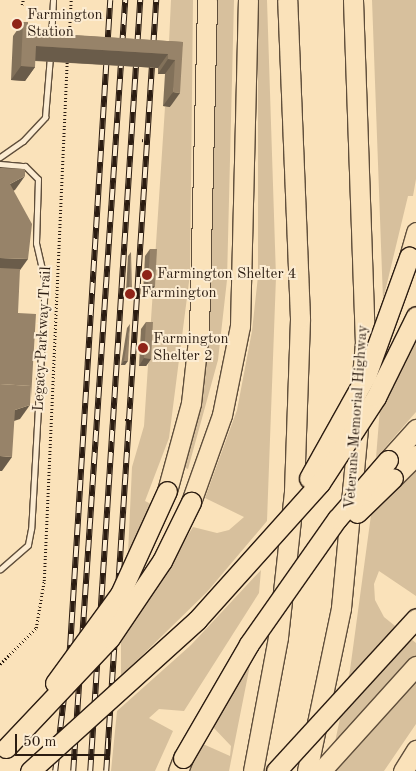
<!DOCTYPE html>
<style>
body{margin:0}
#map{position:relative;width:416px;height:771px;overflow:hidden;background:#fae2ba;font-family:"Old Standard TT",serif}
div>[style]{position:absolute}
.green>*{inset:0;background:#d7c09d}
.path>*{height:2.5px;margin-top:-1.25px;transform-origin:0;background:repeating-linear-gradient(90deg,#2b1c11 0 1px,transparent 0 3.5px)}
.roads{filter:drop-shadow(1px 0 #5f4e3b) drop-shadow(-1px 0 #5f4e3b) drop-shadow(0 1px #5f4e3b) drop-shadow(0 -1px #5f4e3b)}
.lane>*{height:5px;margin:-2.5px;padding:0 2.5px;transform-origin:2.5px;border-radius:2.5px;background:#fcecd2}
.highway>*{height:19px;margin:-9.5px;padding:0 9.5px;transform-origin:9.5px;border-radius:9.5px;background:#fae2ba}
.rail>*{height:5.5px;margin-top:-2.75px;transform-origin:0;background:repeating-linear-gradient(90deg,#fcecd2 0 11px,#2b1c11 0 22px);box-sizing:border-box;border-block:1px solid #2b1c11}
.bridges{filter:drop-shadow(1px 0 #2b1c11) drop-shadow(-1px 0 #2b1c11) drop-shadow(0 1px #2b1c11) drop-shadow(0 -1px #2b1c11)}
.highway-bridge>*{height:19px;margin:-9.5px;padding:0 9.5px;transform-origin:9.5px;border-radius:9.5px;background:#fae2ba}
.wall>*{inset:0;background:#82715a}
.shaded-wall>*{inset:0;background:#6a5c4a}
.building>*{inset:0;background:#978369}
.dots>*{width:14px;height:14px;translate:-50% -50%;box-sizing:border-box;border:2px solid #fcecd2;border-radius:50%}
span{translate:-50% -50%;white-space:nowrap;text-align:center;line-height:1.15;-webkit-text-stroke:4px #fcecd2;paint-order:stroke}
.poi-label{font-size:15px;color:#2b1c11}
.left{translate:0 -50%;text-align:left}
.street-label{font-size:15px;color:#2b1c11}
.scale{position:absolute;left:15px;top:734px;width:95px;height:22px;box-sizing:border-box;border:2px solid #2b1c11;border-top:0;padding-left:6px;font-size:15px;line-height:18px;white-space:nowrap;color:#2b1c11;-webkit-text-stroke:4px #fcecd2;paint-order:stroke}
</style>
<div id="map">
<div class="green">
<div style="clip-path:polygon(171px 0,193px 0,190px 274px,169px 438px,145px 501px,151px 504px,128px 554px,132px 467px,144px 426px,165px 107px,171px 107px,177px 43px,169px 42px)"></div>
<div style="clip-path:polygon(218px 0,234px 0,227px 280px,218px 360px,188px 469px,182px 467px,199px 408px,206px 352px)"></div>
<div style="clip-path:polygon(258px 0,267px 0,276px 277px,267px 521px,207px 592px,121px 676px,121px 642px,193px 527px,217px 533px,229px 530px,244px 517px,205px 498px,237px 410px,252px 331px,258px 276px)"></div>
<div style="clip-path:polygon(372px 0,416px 0,416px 179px,413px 196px,408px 196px,383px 300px)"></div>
<div style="clip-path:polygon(416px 337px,416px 412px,376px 458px,380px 408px)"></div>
<div style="clip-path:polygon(416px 471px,416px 596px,379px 571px,374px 584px,375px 600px,384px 617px,416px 643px,416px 724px,384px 771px,329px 771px,350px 670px,371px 515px)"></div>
<div style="clip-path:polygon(261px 570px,259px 593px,184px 711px,159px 709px,149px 718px,173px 731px,155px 771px,111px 771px,117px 711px,191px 645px)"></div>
<div style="clip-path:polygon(251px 660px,229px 771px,189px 771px,203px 744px,230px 756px,231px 746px,212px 726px)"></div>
</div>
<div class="path">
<div style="left:22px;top:5px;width:5px;rotate:-79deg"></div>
<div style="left:69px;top:37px;width:37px;rotate:-87deg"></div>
<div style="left:142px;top:140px;width:6px;rotate:9deg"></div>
<div style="left:125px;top:420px;width:6px"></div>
<div style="left:0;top:664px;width:51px;rotate:-45deg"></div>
<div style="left:36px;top:628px;width:48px;rotate:-80.3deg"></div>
<div style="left:44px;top:581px;width:522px;rotate:-87.47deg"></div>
</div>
<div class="roads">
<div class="lane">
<div style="left:51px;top:40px;width:40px;rotate:-87.1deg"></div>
<div style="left:0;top:157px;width:28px;rotate:-35deg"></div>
<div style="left:23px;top:141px;width:33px;rotate:-47deg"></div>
<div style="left:45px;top:117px;width:61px;rotate:-85.3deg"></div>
<div style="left:0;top:164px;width:25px;rotate:5deg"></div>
<div style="left:25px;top:166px;width:18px;rotate:45deg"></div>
<div style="left:38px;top:179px;width:64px;rotate:91.8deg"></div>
<div style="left:36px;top:243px;width:40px;rotate:77deg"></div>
<div style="left:45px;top:282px;width:247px;rotate:93.2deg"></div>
<div style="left:31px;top:529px;width:16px;rotate:101deg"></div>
<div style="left:28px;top:545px;width:37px;rotate:139deg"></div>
</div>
<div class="highway">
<div style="left:353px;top:0;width:342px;rotate:88deg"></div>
<div style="left:365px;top:342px;width:35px;rotate:95deg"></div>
<div style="left:409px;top:257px;width:26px;rotate:-74deg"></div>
<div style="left:388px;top:460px;width:42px;rotate:-47.9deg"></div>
<div style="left:393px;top:478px;width:33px;rotate:-45deg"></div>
<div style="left:167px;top:491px;width:91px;rotate:-74.7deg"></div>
<div style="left:191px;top:403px;width:72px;rotate:-83.7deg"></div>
<div style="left:199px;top:331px;width:331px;rotate:-88.6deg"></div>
<div style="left:191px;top:502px;width:92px;rotate:-70.4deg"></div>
<div style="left:222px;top:415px;width:91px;rotate:-78.6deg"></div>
<div style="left:240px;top:326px;width:326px;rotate:-88.6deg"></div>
<div style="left:178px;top:771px;width:14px;rotate:-69deg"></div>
<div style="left:253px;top:771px;width:136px;rotate:-79.4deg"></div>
<div style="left:278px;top:637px;width:147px;rotate:-83.7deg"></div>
<div style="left:294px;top:491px;width:173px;rotate:-88deg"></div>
<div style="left:300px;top:318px;width:318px;rotate:-92.3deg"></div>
<div style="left:307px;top:771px;width:167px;rotate:-78.2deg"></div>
<div style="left:341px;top:608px;width:190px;rotate:-84.6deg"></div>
<div style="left:321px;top:771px;width:142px;rotate:-47.9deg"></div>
<div style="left:403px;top:771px;width:25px;rotate:-58deg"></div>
</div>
</div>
<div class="rail">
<div style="left:55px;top:771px;width:127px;rotate:-83.2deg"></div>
<div style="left:70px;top:645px;width:646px;rotate:-86.45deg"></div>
<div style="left:73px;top:771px;width:773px;rotate:-86.14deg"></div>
<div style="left:90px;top:771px;width:773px;rotate:-86.29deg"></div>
<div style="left:106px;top:771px;width:773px;rotate:-86.29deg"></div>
</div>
<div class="bridges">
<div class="highway-bridge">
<div style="left:309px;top:478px;width:117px;rotate:-60.8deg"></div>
<div style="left:366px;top:376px;width:127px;rotate:-70.1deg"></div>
<div style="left:357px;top:513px;width:50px;rotate:-44.2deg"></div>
<div style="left:55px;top:683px;width:110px;rotate:-53.9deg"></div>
<div style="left:120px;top:594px;width:113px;rotate:-65.5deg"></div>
<div style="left:6px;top:748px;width:151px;rotate:-46.6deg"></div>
<div style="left:110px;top:638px;width:93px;rotate:-56deg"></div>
<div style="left:162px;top:561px;width:66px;rotate:-63.8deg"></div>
<div style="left:183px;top:758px;width:132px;rotate:-59.9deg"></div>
<div style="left:249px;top:644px;width:153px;rotate:-54.9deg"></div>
<div style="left:337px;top:519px;width:78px;rotate:-49.2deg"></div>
<div style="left:30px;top:771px;width:225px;rotate:-42.1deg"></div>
<div style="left:197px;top:620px;width:184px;rotate:-48.1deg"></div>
<div style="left:320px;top:483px;width:103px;rotate:-56.9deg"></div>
<div style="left:376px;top:397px;width:90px;rotate:-63.7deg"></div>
<div style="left:276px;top:771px;width:207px;rotate:-47.5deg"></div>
</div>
</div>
<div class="wall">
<div style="clip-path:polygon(23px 22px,28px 32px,29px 33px,30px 28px,32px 24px,36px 33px,183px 42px,170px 107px,163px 106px,165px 74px,158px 74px,158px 68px,35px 61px,35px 67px,25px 81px,11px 80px,13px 36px)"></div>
<div style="clip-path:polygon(150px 249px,150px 294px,143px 294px,145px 256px)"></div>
<div style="clip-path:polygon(131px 252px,130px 292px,126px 292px,128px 256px)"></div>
<div style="clip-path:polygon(146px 322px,151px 359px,146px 366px,139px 366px,141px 329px)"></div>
<div style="clip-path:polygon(130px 324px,125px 365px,121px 365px,127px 328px)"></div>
</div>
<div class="shaded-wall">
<div style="clip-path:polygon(36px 46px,168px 54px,158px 68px,26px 60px)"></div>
<div style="clip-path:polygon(168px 59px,175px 60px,165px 74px,158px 74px)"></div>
<div style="clip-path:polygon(21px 66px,35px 67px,25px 81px,11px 80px)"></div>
<div style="clip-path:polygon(173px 92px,180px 93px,170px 107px,163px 106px)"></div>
<div style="clip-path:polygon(25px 176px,15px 190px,0 198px,10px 184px)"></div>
<div style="clip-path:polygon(0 258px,28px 259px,18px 273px,0 272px)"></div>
<div style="clip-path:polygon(148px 286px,155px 286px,150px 294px,143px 294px)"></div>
<div style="clip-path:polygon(129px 289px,132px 289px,130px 292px,126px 292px)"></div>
<div style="clip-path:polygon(144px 358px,151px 359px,146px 366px,139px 366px)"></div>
<div style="clip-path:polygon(124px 361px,128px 361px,125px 365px,121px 365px)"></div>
<div style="clip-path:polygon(30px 405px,20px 419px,5px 424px,15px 410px)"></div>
<div style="clip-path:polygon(0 456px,12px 457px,2px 471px,0 471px)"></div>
</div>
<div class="building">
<div style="clip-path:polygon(23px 22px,28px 22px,28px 32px,183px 42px,180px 93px,173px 92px,175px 60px,168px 59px,168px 54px,36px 46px,35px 67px,21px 66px)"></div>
<div style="clip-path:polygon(32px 24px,36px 24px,36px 33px,32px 33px)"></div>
<div style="clip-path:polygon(0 168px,25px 169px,25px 176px,10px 184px,32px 224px,28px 259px,0 258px)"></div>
<div style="clip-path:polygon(150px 249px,157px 249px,155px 286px,148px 286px)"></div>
<div style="clip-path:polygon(131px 252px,132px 289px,129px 289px)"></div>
<div style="clip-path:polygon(0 268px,20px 269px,18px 313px,36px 314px,31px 398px,31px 386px,0 384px)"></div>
<div style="clip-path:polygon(146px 322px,153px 322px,151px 359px,144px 358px)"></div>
<div style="clip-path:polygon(130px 324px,128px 361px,124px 361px)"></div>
<div style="clip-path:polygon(0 384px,31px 386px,30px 405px,15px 410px,12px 457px,0 456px)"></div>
</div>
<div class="dots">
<div style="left:17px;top:24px;background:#8f2418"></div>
<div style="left:147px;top:275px;background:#8f2418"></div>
<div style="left:130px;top:294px;background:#8f2418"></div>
<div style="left:143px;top:348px;background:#8f2418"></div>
</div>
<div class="poi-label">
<span class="left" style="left:27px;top:24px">Farmington<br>Station</span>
<span class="left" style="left:157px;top:275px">Farmington Shelter 4</span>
<span class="left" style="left:141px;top:294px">Farmington</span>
<span class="left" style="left:153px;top:348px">Farmington<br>Shelter 2</span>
</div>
<div class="street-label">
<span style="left:43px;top:339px;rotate:-87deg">Legacy Parkway Trail</span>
<span style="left:357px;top:417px;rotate:-86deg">Veterans Memorial Highway</span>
</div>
<div class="scale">50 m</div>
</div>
